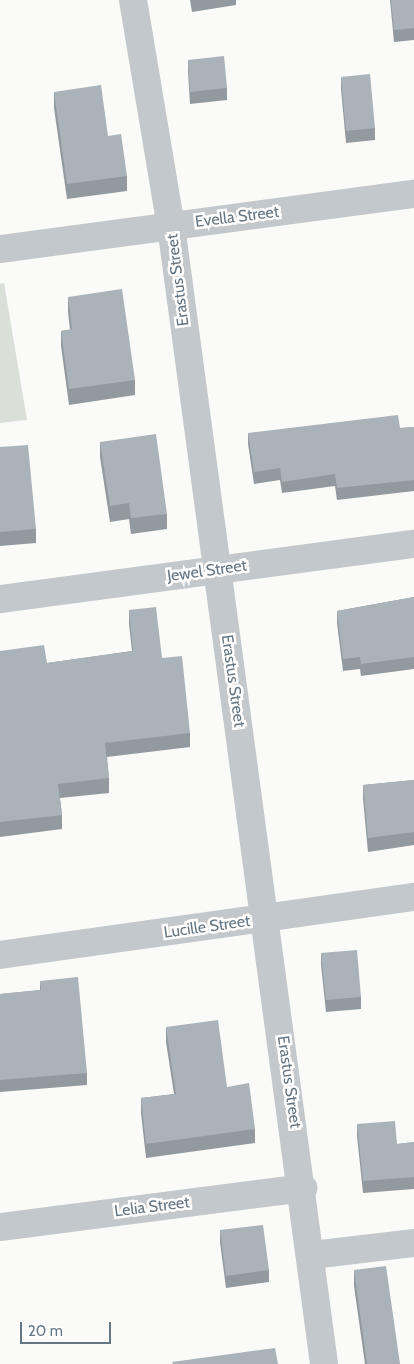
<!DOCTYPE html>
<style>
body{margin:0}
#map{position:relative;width:414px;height:1364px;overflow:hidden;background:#fafaf8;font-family:Cabin,sans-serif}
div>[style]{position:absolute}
.green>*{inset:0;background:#dadfd7}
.street>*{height:28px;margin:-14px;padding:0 14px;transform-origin:14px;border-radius:14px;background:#c3c8cc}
.wall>*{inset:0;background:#929a9f}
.building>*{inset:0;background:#aab3b9}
span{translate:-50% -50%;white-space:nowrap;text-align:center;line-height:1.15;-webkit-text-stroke:5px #fff;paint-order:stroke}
.street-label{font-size:16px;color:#657683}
.scale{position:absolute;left:20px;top:1322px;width:91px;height:22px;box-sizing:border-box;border:2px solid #657683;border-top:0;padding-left:6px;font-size:15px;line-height:18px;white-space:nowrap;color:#657683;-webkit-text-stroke:4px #fff;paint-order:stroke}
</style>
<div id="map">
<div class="green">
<div style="clip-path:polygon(4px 283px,27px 420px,0 423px,0 284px)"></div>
</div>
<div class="street">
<div style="left:133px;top:0;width:229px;rotate:80.5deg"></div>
<div style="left:171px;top:226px;width:1148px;rotate:82.34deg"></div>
<div style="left:0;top:249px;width:418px;rotate:-7.6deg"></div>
<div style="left:0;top:599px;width:418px;rotate:-7.6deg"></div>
<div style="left:0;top:955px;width:418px;rotate:-8deg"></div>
<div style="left:0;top:1227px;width:306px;rotate:-7.3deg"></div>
<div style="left:312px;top:1255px;width:103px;rotate:-6.7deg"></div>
</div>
<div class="wall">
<div style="clip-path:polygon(190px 0,236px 0,236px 5px,192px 12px)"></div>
<div style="clip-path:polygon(390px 0,414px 0,414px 40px,394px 42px)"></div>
<div style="clip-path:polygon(188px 60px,227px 88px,227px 100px,190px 104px,188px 72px)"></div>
<div style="clip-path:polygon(341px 77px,375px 128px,375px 140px,346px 143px,341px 89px)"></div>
<div style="clip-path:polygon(54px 92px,108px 136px,127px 176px,127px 191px,67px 199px,54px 108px)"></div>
<div style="clip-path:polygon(68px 297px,135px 380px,135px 395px,69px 405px,61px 346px,61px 331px,70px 330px,68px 312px)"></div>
<div style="clip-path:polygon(414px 427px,414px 491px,337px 500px,335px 486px,282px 493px,280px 480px,254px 484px,248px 444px,248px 433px,400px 428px)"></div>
<div style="clip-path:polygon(100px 442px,167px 514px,167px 529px,131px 534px,129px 519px,110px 522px,100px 457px)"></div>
<div style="clip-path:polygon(0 447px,36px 529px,36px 543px,0 546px)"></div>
<div style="clip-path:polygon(414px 597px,414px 669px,361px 676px,360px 669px,343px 671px,337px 623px,337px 611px)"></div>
<div style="clip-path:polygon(129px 610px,162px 658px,190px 733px,190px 747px,107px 757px,109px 778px,109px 793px,60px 798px,62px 815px,62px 829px,0 837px,0 651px,47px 663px,132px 651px,129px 624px)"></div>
<div style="clip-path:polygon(414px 780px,414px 845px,368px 852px,363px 799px,363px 785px)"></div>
<div style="clip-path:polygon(321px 953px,361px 997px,361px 1009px,326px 1012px,321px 965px)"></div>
<div style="clip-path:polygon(40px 981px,87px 1073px,87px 1085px,0 1092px,0 994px,40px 990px)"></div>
<div style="clip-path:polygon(166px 1027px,227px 1087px,255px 1129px,255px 1143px,146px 1158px,141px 1113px,141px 1098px,174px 1094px,166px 1042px)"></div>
<div style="clip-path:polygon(357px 1124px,397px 1144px,414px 1142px,414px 1189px,363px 1193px,357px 1136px)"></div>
<div style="clip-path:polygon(220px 1230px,269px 1270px,269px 1282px,226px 1288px,220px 1242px)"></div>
<div style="clip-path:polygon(354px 1270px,400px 1364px,365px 1364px,354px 1286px)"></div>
</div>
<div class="building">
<div style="clip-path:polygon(391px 0,414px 0,414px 28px,394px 30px)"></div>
<div style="clip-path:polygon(224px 56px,227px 88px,190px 92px,188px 60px)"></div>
<div style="clip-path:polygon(370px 74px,375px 128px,346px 131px,341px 77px)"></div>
<div style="clip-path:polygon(101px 85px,108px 136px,121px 134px,127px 176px,67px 184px,54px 92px)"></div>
<div style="clip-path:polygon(122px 289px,135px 380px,69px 389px,61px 331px,72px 329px,68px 297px)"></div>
<div style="clip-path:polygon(398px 415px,400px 428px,414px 427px,414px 480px,337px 488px,335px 474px,282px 482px,280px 468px,254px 472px,248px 433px)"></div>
<div style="clip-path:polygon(156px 434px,167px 514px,131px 518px,129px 503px,110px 506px,100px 442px)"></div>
<div style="clip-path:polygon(28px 445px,36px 529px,0 532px,0 447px)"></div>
<div style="clip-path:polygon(414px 597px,414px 657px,361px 664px,360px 657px,343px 659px,337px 611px)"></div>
<div style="clip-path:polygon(156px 607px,162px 658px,182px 656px,190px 733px,105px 743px,109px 778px,58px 784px,62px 815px,0 822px,0 651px,44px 645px,47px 663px,133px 651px,129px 610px)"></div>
<div style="clip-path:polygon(414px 780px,414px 832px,368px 838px,363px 785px)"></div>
<div style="clip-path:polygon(357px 950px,361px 997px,326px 1000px,321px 953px)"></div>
<div style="clip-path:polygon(78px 977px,87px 1073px,0 1080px,0 994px,41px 990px,40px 981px)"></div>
<div style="clip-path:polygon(218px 1020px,227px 1087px,249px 1083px,255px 1129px,146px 1144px,141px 1098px,176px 1094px,166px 1027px)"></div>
<div style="clip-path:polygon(395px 1121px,397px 1144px,414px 1142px,414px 1177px,363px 1181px,357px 1124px)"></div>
<div style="clip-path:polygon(263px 1225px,269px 1270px,226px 1276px,220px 1230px)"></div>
<div style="clip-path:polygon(386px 1266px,400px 1364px,367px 1364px,354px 1270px)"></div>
<div style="clip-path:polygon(275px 1348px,278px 1364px,173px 1364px,172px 1362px)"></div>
</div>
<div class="street-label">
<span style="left:237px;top:217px;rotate:-7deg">Evella Street</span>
<span style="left:178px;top:280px;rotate:-97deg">Erastus Street</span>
<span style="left:207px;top:571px;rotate:-8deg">Jewel Street</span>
<span style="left:233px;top:681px;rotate:82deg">Erastus Street</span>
<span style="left:207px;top:927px;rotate:-8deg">Lucille Street</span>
<span style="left:289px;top:1082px;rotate:82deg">Erastus Street</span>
<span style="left:152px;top:1207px;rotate:-7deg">Lelia Street</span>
</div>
<div class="scale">20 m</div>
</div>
